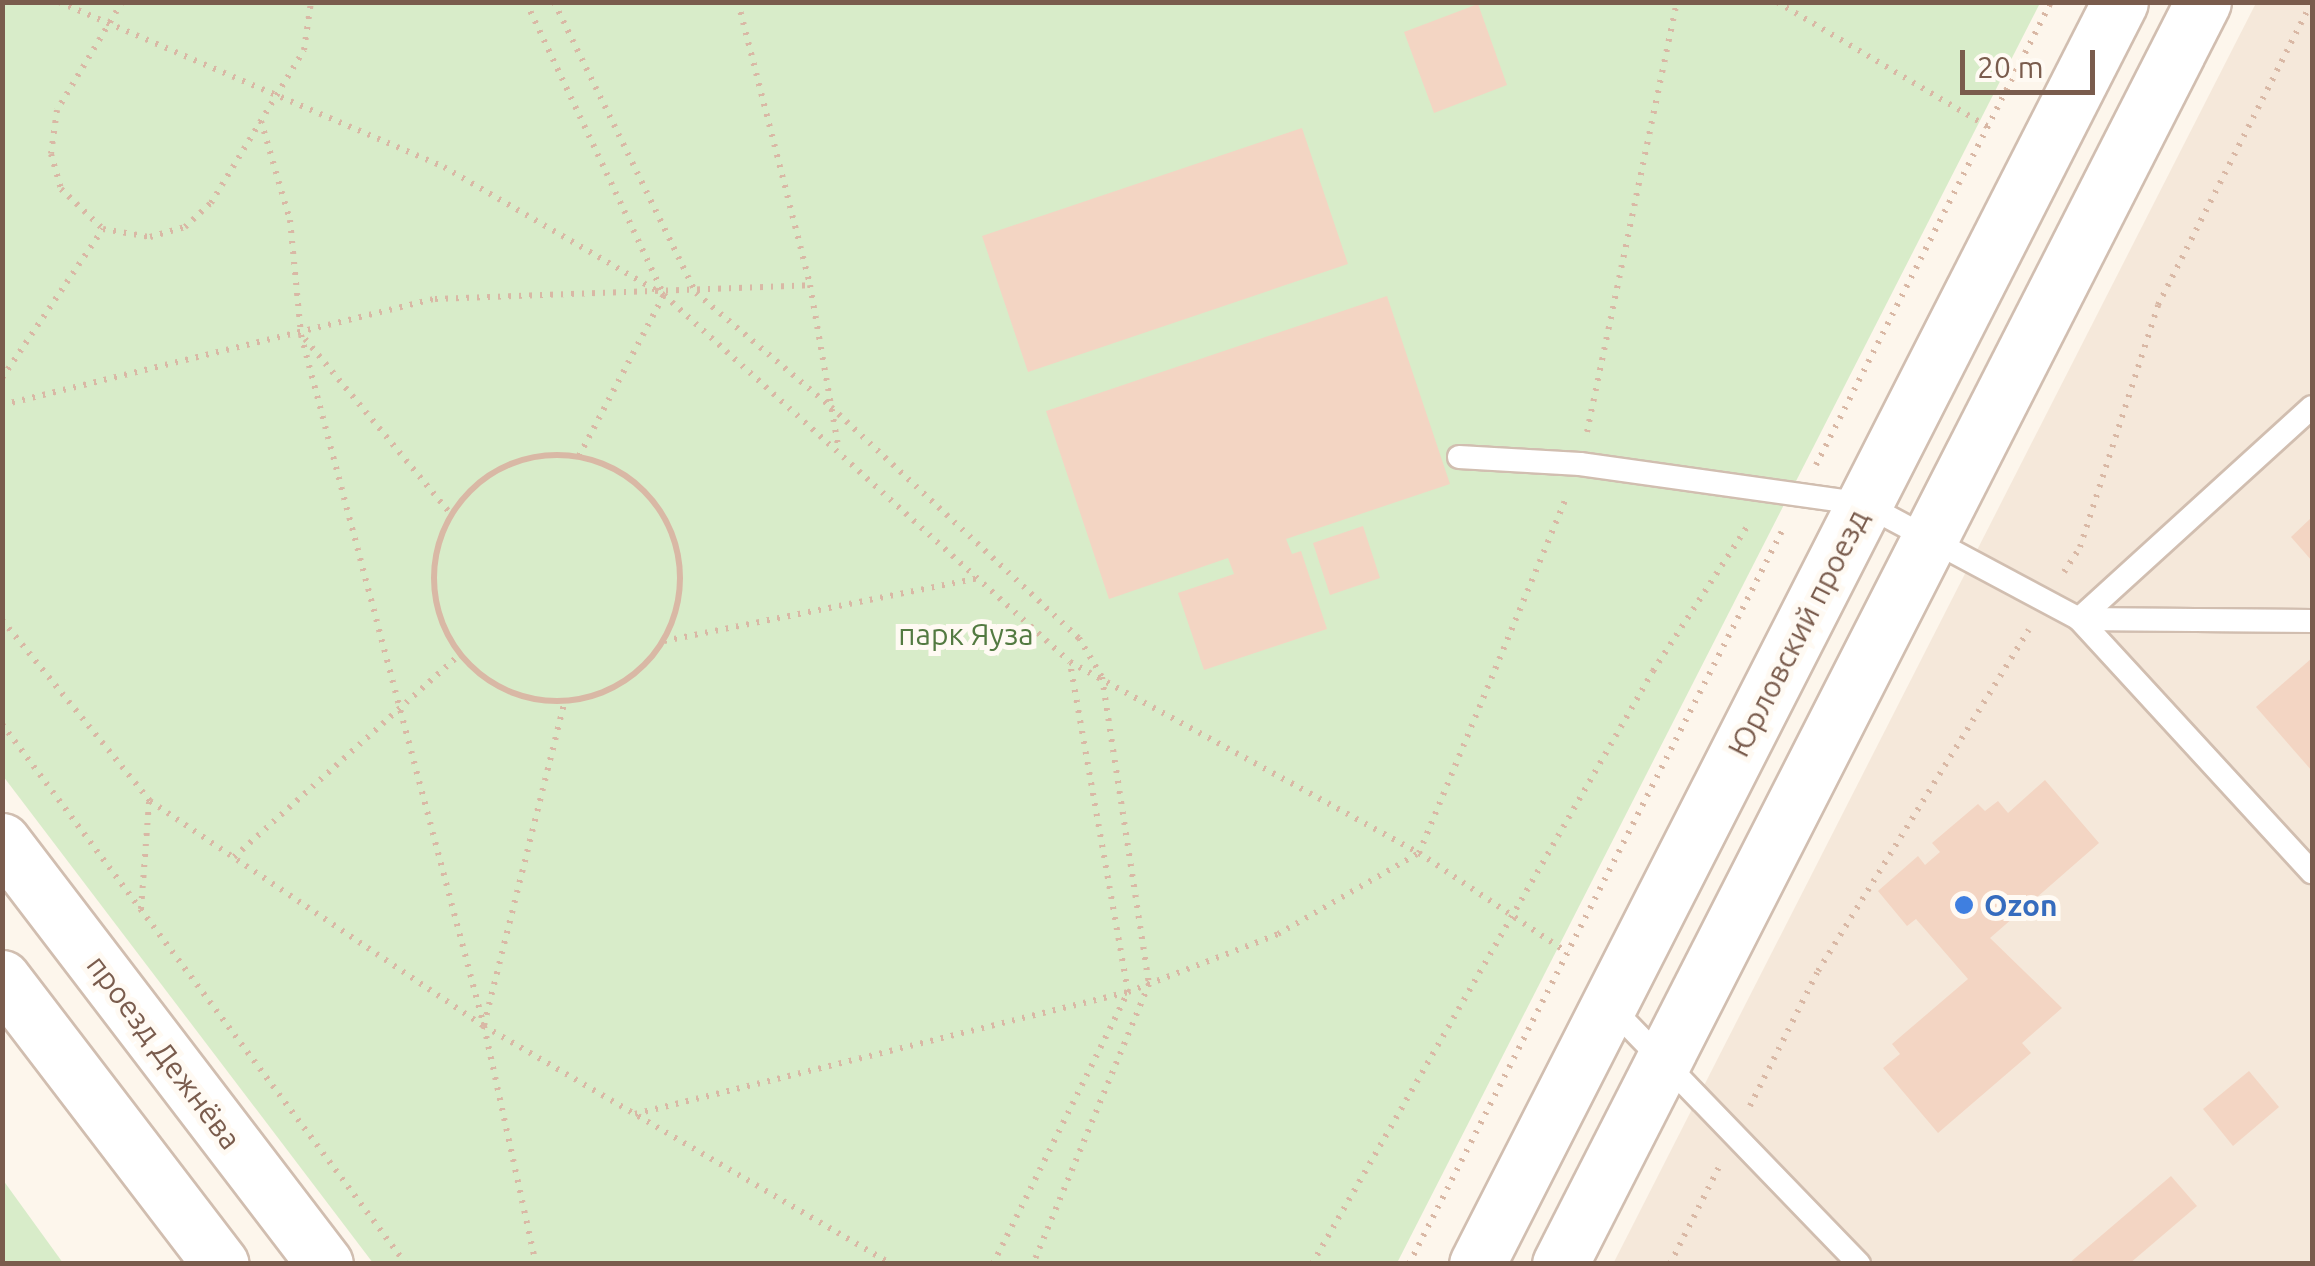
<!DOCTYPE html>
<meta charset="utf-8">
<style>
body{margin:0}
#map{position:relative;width:2315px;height:1266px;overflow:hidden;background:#fdf6ec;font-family:Ubuntu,sans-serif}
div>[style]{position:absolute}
.residential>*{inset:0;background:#f5e8da}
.green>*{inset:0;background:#d8ecc9}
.building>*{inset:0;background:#f3d5c3}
.path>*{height:6px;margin-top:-3px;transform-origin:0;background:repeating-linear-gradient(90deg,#d9b8a5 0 2.5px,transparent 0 10.5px)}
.path>.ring{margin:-3px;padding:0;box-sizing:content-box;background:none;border:6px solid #d9b8a5;border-radius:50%}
.roads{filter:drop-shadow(2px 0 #d1beb0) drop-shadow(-2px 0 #d1beb0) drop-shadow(0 2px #d1beb0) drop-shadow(0 -2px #d1beb0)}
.service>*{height:22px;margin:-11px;padding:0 11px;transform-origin:11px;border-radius:11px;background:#fff}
.secondary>*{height:55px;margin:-27.5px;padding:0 27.5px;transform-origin:27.5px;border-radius:27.5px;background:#fff}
.dots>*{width:28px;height:28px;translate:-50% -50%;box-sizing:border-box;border:5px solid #fffaf3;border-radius:50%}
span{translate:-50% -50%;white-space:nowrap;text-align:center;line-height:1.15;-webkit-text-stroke:10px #fffaf3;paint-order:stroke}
.street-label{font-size:30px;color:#7a5c4d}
.park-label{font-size:30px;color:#537a41}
.shop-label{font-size:30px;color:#366cbe;font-weight:700}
.left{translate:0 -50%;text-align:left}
.frame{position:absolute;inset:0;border:5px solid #7a5c4d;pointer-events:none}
.scale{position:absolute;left:1960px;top:50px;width:135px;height:45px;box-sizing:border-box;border:5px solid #7a5c4d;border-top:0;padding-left:12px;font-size:30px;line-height:35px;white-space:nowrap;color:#7a5c4d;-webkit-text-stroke:8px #fffaf3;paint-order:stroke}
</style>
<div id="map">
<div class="residential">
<div style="clip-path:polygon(2256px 3px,2312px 3px,2312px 1263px,1613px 1264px)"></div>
</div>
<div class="green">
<div style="clip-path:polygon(3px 3px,2040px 3px,1397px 1263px,373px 1263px,3px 776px)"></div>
<div style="clip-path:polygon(3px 1180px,63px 1263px,3px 1263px)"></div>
</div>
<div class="building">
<div style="clip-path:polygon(1478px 4px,1507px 85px,1434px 113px,1404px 32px)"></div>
<div style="clip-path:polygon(1302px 128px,1348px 264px,1028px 372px,982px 236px)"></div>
<div style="clip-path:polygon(1387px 296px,1450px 484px,1286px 539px,1292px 554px,1301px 551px,1327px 629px,1204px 670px,1178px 593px,1234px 574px,1228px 558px,1109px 599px,1046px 411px)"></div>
<div style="clip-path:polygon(2312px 517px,2312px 561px,2291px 537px)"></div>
<div style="clip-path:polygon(1363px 526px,1380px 578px,1330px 595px,1313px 543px)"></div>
<div style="clip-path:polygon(2312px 658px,2312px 771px,2256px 707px)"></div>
<div style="clip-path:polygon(2045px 780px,2099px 843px,1990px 938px,2062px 1008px,2022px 1043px,2031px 1053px,1938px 1133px,1883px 1068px,1900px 1054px,1892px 1044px,1968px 979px,1916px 919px,1907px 926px,1878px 891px,1918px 856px,1925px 865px,1940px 852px,1932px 843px,1978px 804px,1985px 811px,1998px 801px,2008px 813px)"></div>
<div style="clip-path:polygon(2249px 1071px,2279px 1107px,2233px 1146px,2203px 1109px)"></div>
<div style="clip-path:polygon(2171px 1176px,2197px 1206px,2129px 1264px,2068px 1264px)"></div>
</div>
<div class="path">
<div style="left:59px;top:2px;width:419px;rotate:23.2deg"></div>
<div style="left:444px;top:167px;width:255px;rotate:30.2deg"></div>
<div style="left:664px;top:295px;width:547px;rotate:42.11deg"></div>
<div style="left:1070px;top:662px;width:398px;rotate:28.7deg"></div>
<div style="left:1419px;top:853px;width:179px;rotate:33.9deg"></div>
<div style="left:122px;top:2px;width:126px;rotate:121deg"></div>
<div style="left:57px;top:110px;width:44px;rotate:97.8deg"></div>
<div style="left:51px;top:154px;width:36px;rotate:74deg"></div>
<div style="left:61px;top:189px;width:58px;rotate:43.6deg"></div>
<div style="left:103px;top:229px;width:48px;rotate:9.7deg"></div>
<div style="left:150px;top:237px;width:36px;rotate:-16deg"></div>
<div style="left:185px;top:227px;width:35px;rotate:-43deg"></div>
<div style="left:211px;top:203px;width:179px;rotate:-58.7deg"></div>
<div style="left:304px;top:50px;width:49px;rotate:-81.7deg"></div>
<div style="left:526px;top:2px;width:322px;rotate:64.8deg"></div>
<div style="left:554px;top:2px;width:324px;rotate:64deg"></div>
<div style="left:696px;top:293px;width:177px;rotate:40.2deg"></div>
<div style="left:831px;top:407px;width:339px;rotate:43deg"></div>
<div style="left:1079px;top:638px;width:45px;rotate:59.5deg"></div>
<div style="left:1102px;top:677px;width:311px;rotate:81.3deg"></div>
<div style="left:1149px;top:984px;width:303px;rotate:112.5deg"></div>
<div style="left:738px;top:2px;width:292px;rotate:75.7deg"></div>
<div style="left:810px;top:285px;width:162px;rotate:80.1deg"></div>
<div style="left:1777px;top:2px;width:245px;rotate:30.6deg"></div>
<div style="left:261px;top:121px;width:103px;rotate:73.7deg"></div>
<div style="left:290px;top:220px;width:116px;rotate:84.5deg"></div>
<div style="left:301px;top:335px;width:715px;rotate:75.17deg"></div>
<div style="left:484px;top:1026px;width:244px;rotate:77.7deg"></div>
<div style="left:305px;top:339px;width:228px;rotate:50.2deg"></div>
<div style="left:2px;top:378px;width:180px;rotate:-55.9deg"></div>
<div style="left:2px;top:405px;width:446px;rotate:-13.8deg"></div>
<div style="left:435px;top:299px;width:375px;rotate:-2.1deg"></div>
<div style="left:1587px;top:432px;width:439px;rotate:-78.2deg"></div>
<div class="ring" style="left:434px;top:455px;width:240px;height:240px"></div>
<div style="left:579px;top:456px;width:182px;rotate:-62.2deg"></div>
<div style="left:1816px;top:465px;width:519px;rotate:-63.09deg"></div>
<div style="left:2064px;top:572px;width:30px;rotate:-57deg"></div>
<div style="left:2080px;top:547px;width:254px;rotate:-72.1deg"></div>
<div style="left:2158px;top:305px;width:340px;rotate:-63.1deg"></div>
<div style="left:2px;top:620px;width:234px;rotate:50.7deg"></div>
<div style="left:150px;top:801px;width:403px;rotate:34deg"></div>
<div style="left:484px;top:1026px;width:472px;rotate:30.3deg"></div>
<div style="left:664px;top:641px;width:322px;rotate:-11.3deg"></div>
<div style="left:2px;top:724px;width:674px;rotate:53.2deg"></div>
<div style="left:234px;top:857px;width:304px;rotate:-41.9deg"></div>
<div style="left:141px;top:909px;width:107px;rotate:-85.7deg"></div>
<div style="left:484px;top:1025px;width:334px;rotate:-76deg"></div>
<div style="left:1750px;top:1106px;width:151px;rotate:-63.3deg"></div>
<div style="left:1818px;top:971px;width:401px;rotate:-58.3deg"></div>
<div style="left:635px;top:1114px;width:508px;rotate:-13.9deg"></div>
<div style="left:1128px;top:992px;width:161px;rotate:-21.1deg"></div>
<div style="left:1278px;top:934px;width:163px;rotate:-29.9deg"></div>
<div style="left:1419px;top:853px;width:386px;rotate:-67.5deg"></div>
<div style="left:993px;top:1264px;width:304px;rotate:-63.6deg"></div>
<div style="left:1128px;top:992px;width:334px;rotate:-100deg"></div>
<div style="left:1312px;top:1264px;width:684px;rotate:-60.1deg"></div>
<div style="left:1653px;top:671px;width:178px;rotate:-56.9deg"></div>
<div style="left:1409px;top:1264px;width:829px;rotate:-63.03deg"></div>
<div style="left:1670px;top:1264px;width:109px;rotate:-63.2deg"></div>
</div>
<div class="roads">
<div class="service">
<div style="left:1459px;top:457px;width:121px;rotate:3.3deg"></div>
<div style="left:1580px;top:464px;width:287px;rotate:8deg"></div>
<div style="left:1864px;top:504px;width:244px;rotate:28.1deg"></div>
<div style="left:2079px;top:619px;width:344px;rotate:47.4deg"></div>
<div style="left:2079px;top:619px;width:315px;rotate:-42.3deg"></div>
<div style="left:2079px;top:619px;width:233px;rotate:0.5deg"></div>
<div style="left:1609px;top:1005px;width:360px;rotate:46deg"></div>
</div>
<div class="secondary">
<div style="left:2px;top:841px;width:532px;rotate:52.63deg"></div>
<div style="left:2px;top:978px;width:360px;rotate:52.6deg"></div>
<div style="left:1477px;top:1264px;width:1416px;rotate:-63deg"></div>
<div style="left:1560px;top:1264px;width:1416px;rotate:-63deg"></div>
</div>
</div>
<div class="dots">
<div style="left:1964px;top:905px;background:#3f7fe0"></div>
</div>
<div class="street-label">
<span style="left:1798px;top:633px;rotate:-63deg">Юрловский проезд</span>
<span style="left:164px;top:1052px;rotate:53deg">проезд Дежнёва</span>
</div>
<div class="park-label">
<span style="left:966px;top:634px">парк Яуза</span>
</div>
<div class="shop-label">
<span class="left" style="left:1984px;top:905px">Ozon</span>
</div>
<div class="frame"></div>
<div class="scale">20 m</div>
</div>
